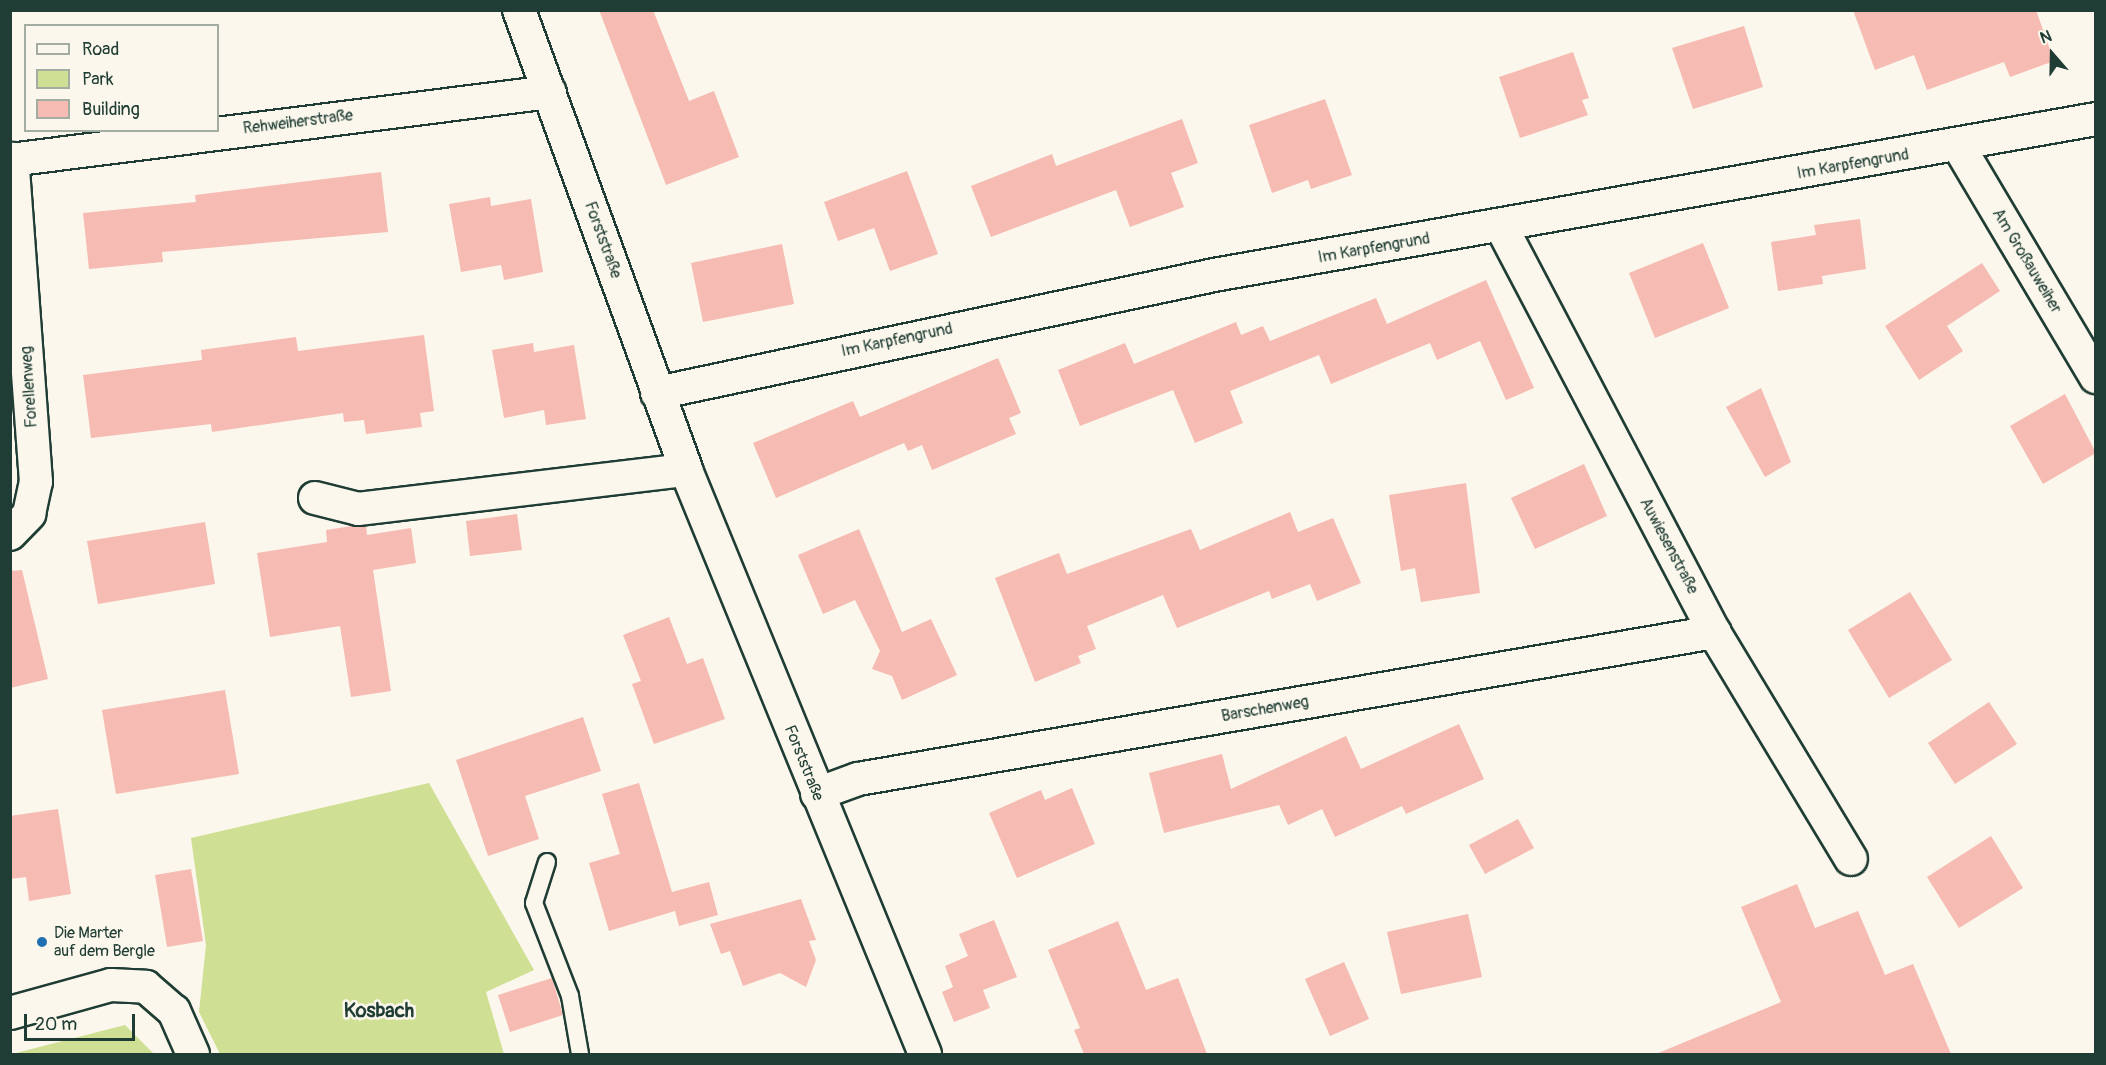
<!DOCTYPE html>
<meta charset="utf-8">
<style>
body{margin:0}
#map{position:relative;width:2106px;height:1065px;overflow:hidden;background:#fbf7ec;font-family:Pangolin,sans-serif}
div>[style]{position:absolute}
.green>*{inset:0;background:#cfdf93}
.building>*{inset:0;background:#f6bbb2}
.roads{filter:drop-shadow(2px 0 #1f3d34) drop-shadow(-2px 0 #1f3d34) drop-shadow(0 2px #1f3d34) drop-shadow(0 -2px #1f3d34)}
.service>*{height:16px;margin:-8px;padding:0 8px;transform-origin:8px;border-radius:8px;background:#fbf7ec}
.minor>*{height:32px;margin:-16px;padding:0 16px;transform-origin:16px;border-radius:16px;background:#fbf7ec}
.dots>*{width:16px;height:16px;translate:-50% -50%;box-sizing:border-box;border:3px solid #fbf7ec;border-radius:50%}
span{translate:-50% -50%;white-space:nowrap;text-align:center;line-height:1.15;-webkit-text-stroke:5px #fbf7ec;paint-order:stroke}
.street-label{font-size:16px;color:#1f3d34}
.poi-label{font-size:16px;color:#1f3d34}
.left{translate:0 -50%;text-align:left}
.quarter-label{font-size:20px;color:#1f3d34;font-weight:700}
.frame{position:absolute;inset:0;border:12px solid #1f3d34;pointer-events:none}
.legend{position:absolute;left:24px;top:24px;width:195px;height:108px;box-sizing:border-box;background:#fbf7ec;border:2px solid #a3ada2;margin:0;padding:8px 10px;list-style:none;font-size:18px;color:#1f3d34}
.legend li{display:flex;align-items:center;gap:12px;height:30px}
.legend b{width:30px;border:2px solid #a3ada2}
.north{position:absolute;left:2022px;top:24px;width:60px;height:60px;-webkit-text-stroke:4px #fbf7ec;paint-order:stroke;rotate:340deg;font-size:16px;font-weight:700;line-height:24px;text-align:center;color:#1f3d34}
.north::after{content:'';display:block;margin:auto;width:21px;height:27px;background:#1f3d34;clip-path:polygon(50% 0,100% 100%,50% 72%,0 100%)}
.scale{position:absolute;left:24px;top:1014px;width:111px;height:27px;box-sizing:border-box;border:3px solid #1f3d34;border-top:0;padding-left:8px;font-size:18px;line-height:21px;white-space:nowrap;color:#1f3d34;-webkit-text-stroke:4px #fbf7ec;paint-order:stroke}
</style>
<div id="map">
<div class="green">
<div style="clip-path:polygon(429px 783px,534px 970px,486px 992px,504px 1054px,220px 1054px,199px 1012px,206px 945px,191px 838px)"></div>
<div style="clip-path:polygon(125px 1025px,154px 1054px,12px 1054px)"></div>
</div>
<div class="building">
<div style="clip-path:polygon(599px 10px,653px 10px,689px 101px,714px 91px,739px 157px,666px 185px)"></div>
<div style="clip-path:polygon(1853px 10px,2036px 10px,2054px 61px,2010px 77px,2004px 62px,1927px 90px,1914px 55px,1875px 70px)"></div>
<div style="clip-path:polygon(1744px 26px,1763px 87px,1693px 109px,1672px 48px)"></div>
<div style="clip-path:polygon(1573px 52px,1589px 98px,1582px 100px,1588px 115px,1520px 138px,1499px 77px)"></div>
<div style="clip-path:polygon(1325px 99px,1352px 175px,1311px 189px,1308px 180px,1272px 193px,1249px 125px)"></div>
<div style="clip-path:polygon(1182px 119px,1198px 163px,1171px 173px,1184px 207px,1130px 227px,1116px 190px,991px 237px,971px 186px,1052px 154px,1056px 166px)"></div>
<div style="clip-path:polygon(907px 171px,938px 254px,890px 271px,874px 228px,838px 241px,824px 202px)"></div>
<div style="clip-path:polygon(381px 172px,388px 232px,162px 252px,163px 262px,89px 269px,83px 213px,196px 202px,195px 195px)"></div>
<div style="clip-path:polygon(490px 197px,491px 206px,531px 199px,543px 272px,504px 280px,501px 265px,461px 272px,449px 204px)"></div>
<div style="clip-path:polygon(1860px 219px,1866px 269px,1822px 276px,1823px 284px,1778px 291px,1771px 242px,1816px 235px,1814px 225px)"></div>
<div style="clip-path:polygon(1703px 243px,1729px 308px,1655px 338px,1629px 273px)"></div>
<div style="clip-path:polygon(782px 244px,794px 304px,703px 322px,691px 263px)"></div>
<div style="clip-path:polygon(1982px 263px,2000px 291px,1947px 326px,1963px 351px,1919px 380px,1885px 326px)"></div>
<div style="clip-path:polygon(1486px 280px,1534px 388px,1506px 400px,1480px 341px,1437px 360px,1430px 343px,1331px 384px,1319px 355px,1230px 391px,1243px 423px,1195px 443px,1173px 390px,1080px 426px,1058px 370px,1125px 343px,1134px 364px,1236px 322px,1241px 335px,1263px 326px,1270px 341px,1376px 298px,1387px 324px)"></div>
<div style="clip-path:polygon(424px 335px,434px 411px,420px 413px,422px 427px,366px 434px,364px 420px,344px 422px,343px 413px,212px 432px,211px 424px,91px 438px,83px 375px,202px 360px,201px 350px,296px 337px,298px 351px)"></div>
<div style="clip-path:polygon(533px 343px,534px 352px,574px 345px,586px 419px,546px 425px,544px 410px,504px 418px,492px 350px)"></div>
<div style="clip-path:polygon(998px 358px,1021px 413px,1009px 418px,1016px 434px,932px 470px,922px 445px,908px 451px,904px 443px,776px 498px,753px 443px,853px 401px,860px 417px)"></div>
<div style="clip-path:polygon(1761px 388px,1791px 462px,1765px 477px,1726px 407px)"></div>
<div style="clip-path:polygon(2065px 394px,2096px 453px,2043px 484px,2010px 426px)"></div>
<div style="clip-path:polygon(1584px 464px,1607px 516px,1535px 549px,1511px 498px)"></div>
<div style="clip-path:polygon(1466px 483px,1480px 593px,1421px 602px,1415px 568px,1401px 571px,1389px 495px)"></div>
<div style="clip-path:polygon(1290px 512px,1298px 532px,1333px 518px,1361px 583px,1317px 601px,1310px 584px,1272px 599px,1269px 591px,1177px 628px,1163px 595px,1087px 626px,1096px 649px,1078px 656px,1081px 663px,1035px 682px,995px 578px,1059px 553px,1067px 574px,1191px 529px,1200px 550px)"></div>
<div style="clip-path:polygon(517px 514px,522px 550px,470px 556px,466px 521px)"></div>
<div style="clip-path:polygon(205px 522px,215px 584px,98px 604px,87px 541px)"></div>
<div style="clip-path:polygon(352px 526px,366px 526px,367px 535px,411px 528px,416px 563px,373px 570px,391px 691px,351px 697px,340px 626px,270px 637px,257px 553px,327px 542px,326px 530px)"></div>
<div style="clip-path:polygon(859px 529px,902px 632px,931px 619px,957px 675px,902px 700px,892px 676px,872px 669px,880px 651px,855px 600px,823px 614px,798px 555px)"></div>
<div style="clip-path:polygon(22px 570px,48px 679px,10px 688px,10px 571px)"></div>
<div style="clip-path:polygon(1910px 592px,1952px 660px,1889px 698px,1848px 630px)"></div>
<div style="clip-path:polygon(669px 617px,687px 664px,703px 658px,725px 719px,654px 744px,632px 684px,641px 681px,623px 635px)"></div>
<div style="clip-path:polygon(225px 690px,239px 774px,116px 794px,102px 710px)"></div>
<div style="clip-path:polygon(1989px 702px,2017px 744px,1955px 784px,1928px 743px)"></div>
<div style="clip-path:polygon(583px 717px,601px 771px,525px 796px,539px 839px,488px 856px,456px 760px)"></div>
<div style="clip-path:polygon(1459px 724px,1484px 779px,1406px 814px,1402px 806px,1335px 837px,1322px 809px,1288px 825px,1279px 805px,1164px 833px,1149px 773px,1222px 754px,1231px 789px,1346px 736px,1361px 769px)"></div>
<div style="clip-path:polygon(639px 783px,672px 892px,709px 882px,718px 915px,679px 926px,675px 911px,609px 931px,589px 863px,620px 854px,602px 794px)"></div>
<div style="clip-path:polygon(1072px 788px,1095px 844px,1017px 878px,989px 813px,1041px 790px,1045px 800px)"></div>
<div style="clip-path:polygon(58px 809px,71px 894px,29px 901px,26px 877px,10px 879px,10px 816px)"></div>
<div style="clip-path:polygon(1518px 819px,1534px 848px,1485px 874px,1469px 845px)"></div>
<div style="clip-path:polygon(1991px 836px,2023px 888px,1959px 928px,1927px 877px)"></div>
<div style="clip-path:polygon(191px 869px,203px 941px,167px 947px,155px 875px)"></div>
<div style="clip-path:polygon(1797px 884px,1815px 928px,1858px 911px,1885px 975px,1913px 964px,1951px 1054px,1656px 1054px,1781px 1002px,1741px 907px)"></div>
<div style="clip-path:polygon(801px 899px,816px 940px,809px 941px,816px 960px,806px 987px,780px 973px,743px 986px,730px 951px,721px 954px,710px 924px)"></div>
<div style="clip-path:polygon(1468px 914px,1482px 977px,1401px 994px,1387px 932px)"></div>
<div style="clip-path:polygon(994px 920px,1017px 977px,983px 990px,990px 1008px,954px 1022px,942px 992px,953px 987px,945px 966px,968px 956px,959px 934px)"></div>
<div style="clip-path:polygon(1118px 921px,1146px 990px,1178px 978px,1207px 1054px,1084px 1054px,1074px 1030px,1080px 1028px,1048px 950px)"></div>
<div style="clip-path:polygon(1344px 962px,1369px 1019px,1330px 1036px,1305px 979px)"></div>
<div style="clip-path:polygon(552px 978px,563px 1015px,510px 1032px,498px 995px)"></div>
</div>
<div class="roads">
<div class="service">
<div style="left:547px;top:862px;width:43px;rotate:107.6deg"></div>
<div style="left:534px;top:903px;width:100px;rotate:68.8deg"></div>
<div style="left:570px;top:996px;width:59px;rotate:80.2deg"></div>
</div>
<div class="minor">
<div style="left:519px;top:10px;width:489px;rotate:70deg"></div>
<div style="left:686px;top:470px;width:631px;rotate:67.74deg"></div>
<div style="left:1958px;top:145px;width:270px;rotate:59.3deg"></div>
<div style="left:10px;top:160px;width:544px;rotate:-7.18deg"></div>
<div style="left:1501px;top:226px;width:458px;rotate:62.3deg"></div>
<div style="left:1714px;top:632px;width:265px;rotate:58.9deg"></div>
<div style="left:657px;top:393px;width:569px;rotate:-11.96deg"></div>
<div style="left:1214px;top:275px;width:896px;rotate:-10.03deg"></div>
<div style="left:315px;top:498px;width:44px;rotate:14.3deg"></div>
<div style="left:358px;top:509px;width:330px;rotate:-6.8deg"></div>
<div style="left:10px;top:534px;width:28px;rotate:-46deg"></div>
<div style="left:29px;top:514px;width:33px;rotate:-78deg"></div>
<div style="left:36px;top:482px;width:324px;rotate:-94.2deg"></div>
<div style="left:817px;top:794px;width:44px;rotate:-20.1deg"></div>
<div style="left:858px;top:779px;width:869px;rotate:-9.74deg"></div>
<div style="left:10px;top:1013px;width:105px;rotate:-15.5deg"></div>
<div style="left:111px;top:985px;width:35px;rotate:3deg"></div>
<div style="left:146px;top:987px;width:37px;rotate:41deg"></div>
<div style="left:174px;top:1011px;width:47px;rotate:66.2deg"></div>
</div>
</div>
<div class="dots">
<div style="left:42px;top:942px;background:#1f6fb2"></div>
</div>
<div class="street-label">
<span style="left:298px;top:122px;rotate:-7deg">Rehweiherstraße</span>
<span style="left:1853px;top:164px;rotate:-10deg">Im Karpfengrund</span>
<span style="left:603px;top:240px;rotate:70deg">Forststraße</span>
<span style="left:1374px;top:248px;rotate:-10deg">Im Karpfengrund</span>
<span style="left:2027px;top:261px;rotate:59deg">Am Großauweiher</span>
<span style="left:897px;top:340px;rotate:-12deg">Im Karpfengrund</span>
<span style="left:29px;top:387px;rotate:-94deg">Forellenweg</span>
<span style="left:1669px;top:546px;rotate:62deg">Auwiesenstraße</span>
<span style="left:1265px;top:709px;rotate:-10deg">Barschenweg</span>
<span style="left:804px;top:763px;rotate:68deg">Forststraße</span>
</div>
<div class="poi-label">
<span class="left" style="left:54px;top:942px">Die Marter<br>auf dem Bergle</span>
</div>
<div class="quarter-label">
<span style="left:379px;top:1010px">Kosbach</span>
</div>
<div class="frame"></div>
<ul class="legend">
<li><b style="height:8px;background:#fbf7ec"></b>Road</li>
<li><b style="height:16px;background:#cfdf93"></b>Park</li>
<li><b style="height:16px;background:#f6bbb2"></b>Building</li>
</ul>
<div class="north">N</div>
<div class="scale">20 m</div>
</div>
